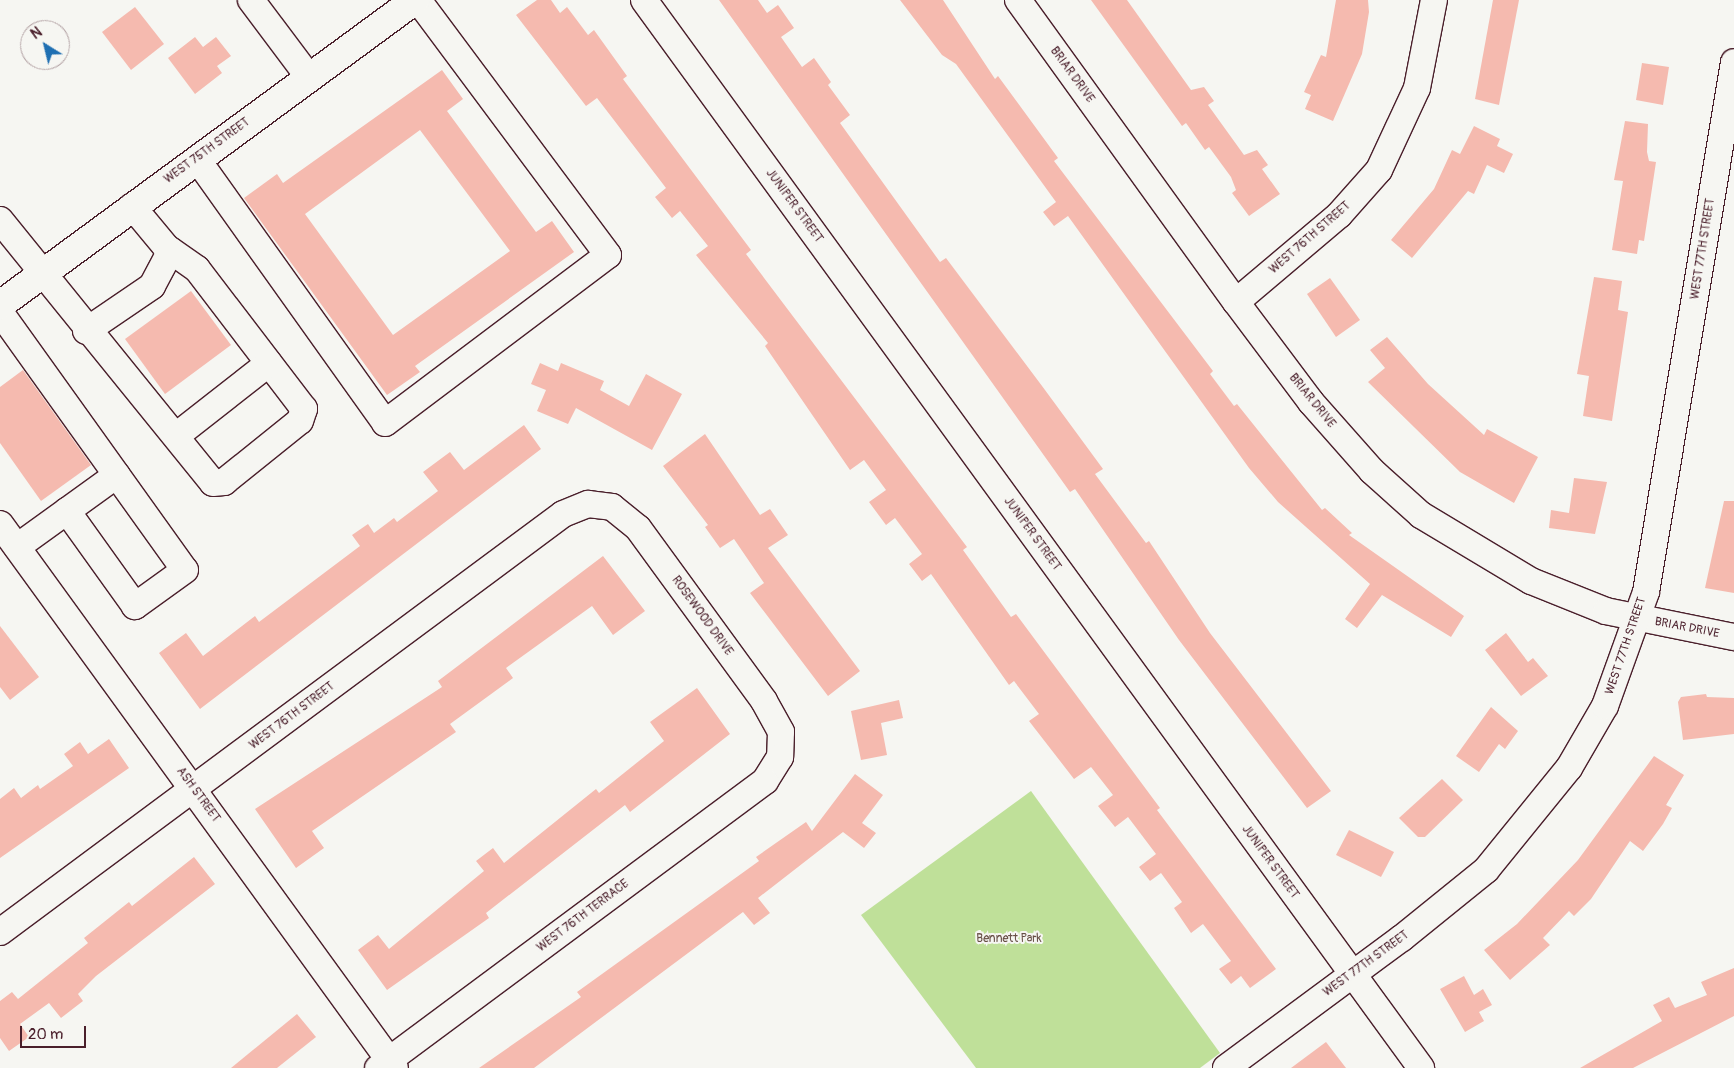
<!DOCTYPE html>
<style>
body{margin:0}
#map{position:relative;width:1734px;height:1068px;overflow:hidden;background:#f6f6f2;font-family:Pangolin,sans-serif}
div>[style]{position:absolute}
.green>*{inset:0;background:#bfe099}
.building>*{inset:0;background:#f5baaf}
.roads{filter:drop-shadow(1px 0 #4a1f2b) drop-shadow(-1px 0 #4a1f2b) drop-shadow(0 1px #4a1f2b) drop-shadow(0 -1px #4a1f2b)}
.minor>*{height:26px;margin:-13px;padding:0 13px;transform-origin:13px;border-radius:13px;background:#f6f6f2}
.major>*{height:28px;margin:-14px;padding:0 14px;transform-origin:14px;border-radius:14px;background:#f6f6f2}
span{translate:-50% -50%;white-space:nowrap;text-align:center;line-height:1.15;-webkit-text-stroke:4px #f6f6f2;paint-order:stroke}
.street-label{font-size:12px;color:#4a1f2b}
.park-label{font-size:12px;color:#674f46}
.north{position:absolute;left:20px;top:20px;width:50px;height:50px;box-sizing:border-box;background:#f6f6f2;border:1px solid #b1a0a2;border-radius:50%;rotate:324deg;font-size:14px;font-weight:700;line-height:20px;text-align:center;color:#4a1f2b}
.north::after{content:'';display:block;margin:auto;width:18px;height:22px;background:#1f6fb2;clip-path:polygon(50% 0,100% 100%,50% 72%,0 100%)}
.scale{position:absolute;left:20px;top:1026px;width:66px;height:22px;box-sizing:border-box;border:2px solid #4a1f2b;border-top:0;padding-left:6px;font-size:15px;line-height:18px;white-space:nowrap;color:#4a1f2b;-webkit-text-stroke:4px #f6f6f2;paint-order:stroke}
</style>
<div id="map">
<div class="green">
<div style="clip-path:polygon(1031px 791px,1220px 1053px,1200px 1068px,976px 1068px,861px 915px)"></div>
</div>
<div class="building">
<div style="clip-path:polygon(537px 0,551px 0,560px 13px,567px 7px,588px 35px,594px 30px,627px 76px,623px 79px,751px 250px,746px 254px,967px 547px,963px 550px,1011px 617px,1016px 614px,1160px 808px,1157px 810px,1276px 969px,1250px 988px,1241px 976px,1231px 984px,1219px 969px,1231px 961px,1203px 924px,1191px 933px,1174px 908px,1182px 902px,1161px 873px,1150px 881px,1139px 867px,1156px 854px,1128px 817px,1115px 827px,1098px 806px,1113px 795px,1091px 767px,1074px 779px,1029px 721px,1039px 714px,1014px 681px,1009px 685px,931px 574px,922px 581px,909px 564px,922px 554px,895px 518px,886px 525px,869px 502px,886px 490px,864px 460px,850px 470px,765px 346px,768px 343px,696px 255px,708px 246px,680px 211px,672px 218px,655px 197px,666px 188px,597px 98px,586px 106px,516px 15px)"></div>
<div style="clip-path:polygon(719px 0,758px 0,767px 13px,778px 5px,794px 28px,781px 37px,802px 67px,814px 58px,831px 82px,828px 85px,850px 115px,840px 123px,940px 262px,946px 258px,1045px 390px,1103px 469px,1095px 474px,1146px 543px,1149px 541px,1210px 633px,1331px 791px,1307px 808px,1179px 640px,1075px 489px,1070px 492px)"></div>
<div style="clip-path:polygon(900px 0,943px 0,995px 79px,998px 76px,1058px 158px,1054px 161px,1213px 371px,1210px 374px,1234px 406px,1237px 404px,1322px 510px,1325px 508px,1352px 533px,1349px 535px,1464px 616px,1451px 637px,1382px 595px,1357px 628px,1345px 619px,1370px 584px,1278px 502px,1249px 468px,1068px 216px,1054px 226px,1043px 212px,1056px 202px,956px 64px,942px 55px)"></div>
<div style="clip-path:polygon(1091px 0,1127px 0,1191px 90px,1204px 87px,1214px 101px,1208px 105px,1244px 155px,1257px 150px,1268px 165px,1262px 169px,1280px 194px,1249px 216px,1232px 193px,1236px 190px,1231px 177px,1209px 147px,1205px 150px,1186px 123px,1182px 126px)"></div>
<div style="clip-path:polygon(1336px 0,1368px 0,1369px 12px,1362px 54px,1333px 121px,1305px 109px,1311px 95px,1304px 92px,1321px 55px,1326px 57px)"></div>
<div style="clip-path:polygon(1493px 0,1519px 0,1499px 105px,1475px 99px)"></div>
<div style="clip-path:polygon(135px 7px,164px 44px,131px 70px,102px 32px)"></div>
<div style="clip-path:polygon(195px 37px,203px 47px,216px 37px,231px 56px,217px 66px,222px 73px,195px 94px,168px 58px)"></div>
<div style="clip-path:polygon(1642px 63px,1669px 67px,1663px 105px,1636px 100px)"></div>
<div style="clip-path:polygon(evenodd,442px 70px,463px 99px,447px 111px,536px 232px,552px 221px,574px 252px,415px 366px,420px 372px,387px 395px,244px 198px,277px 174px,283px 183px,442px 70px,420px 130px,510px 251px,393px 335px,305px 214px,420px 130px)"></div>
<div style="clip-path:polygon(1625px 121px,1648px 124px,1647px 152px,1649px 161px,1656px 162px,1644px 241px,1639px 240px,1637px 254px,1612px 250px,1623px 181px,1614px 180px)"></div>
<div style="clip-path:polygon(1474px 126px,1500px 139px,1497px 146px,1513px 154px,1504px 173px,1487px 165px,1474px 194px,1468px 191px,1412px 258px,1391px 240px,1434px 189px,1452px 150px,1460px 154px)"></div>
<div style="clip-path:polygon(1594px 277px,1622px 281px,1618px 310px,1628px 312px,1612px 421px,1583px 416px,1589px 376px,1577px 374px)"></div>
<div style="clip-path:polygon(1330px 278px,1360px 320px,1336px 337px,1307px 294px)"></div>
<div style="clip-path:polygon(191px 291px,231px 345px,165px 394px,125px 339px)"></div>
<div style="clip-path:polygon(1387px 337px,1428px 384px,1484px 435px,1487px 429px,1538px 457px,1514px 503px,1460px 472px,1368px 382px,1385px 368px,1370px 350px)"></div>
<div style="clip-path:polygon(540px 363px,558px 371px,561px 363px,604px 381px,600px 390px,629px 406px,646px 374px,682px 394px,652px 450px,576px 408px,568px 424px,537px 411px,546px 390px,531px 384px)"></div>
<div style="clip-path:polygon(23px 370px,91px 465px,41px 501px,0 443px,0 387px)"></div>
<div style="clip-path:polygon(524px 425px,541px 449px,200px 709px,159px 653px,186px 633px,203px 656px,255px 616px,259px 622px,360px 546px,352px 535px,368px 524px,374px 533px,394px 518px,397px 522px,438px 491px,423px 472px,450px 452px,464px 470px)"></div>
<div style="clip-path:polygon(705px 434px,760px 515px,770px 509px,788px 535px,768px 548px,860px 671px,828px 696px,750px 593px,764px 583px,734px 539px,720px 548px,705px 527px,708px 525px,663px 466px)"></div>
<div style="clip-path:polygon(1574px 478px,1607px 482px,1595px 534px,1549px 528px,1551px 510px,1569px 513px)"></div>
<div style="clip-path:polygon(1724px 501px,1734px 501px,1734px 593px,1705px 588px)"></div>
<div style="clip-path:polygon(603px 556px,645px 611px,613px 635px,592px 606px,506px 668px,513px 678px,450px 724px,456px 732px,312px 831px,324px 848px,296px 868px,255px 809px,442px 687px,438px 681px)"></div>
<div style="clip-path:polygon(0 626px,39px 677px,10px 700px,0 687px)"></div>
<div style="clip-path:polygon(1506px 633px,1528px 662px,1533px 658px,1548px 676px,1521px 696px,1485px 650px)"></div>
<div style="clip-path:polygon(697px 688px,730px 734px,630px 812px,625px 805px,486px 913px,489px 918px,387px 990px,358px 950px,378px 935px,389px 949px,484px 871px,476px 861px,493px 848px,504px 863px,596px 789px,599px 793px,664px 741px,650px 722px)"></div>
<div style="clip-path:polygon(1706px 694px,1707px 697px,1734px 698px,1734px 734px,1683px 740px,1678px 702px,1681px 697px)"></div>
<div style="clip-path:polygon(899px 700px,903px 718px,881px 723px,887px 755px,861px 760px,851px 711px)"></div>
<div style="clip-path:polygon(1491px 707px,1518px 731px,1505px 749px,1499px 744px,1479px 772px,1456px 756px)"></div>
<div style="clip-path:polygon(109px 739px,129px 768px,0 858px,0 799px,14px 788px,21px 798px,38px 785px,40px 789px,73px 766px,64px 754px,80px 742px,88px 754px)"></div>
<div style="clip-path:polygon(1654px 756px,1684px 775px,1666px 805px,1672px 808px,1663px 824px,1643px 851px,1630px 841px,1591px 899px,1574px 916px,1569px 911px,1543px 938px,1550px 945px,1510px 980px,1484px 950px,1517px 924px,1578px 860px)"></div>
<div style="clip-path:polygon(855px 774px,883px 795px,862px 823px,876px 833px,864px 848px,843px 832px,758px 898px,770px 913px,754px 925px,743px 912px,534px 1068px,479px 1068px,581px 997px,577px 992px,759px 861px,756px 857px,806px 822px,812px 831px)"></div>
<div style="clip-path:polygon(1442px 779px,1463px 800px,1425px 837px,1418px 837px,1399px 818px)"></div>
<div style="clip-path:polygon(1349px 830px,1394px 852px,1381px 877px,1336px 855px)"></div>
<div style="clip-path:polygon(194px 857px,215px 884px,96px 976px,78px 994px,83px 1001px,61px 1018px,49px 1003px,20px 1024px,29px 1037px,9px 1051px,0 1038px,0 1001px,12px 992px,18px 999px,88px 943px,84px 938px,129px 902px,132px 906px)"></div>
<div style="clip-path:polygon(1734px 968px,1734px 1016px,1633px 1068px,1580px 1068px,1662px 1021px,1653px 1005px,1669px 997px,1675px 1008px,1707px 995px,1701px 982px)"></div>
<div style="clip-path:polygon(1464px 976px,1474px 995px,1483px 989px,1492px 1005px,1479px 1012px,1484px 1021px,1465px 1032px,1440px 989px)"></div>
<div style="clip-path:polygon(297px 1014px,316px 1037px,277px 1068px,231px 1068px)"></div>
<div style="clip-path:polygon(1326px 1042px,1346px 1068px,1291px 1068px)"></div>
</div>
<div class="roads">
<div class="minor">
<div style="left:251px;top:0;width:95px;rotate:53.1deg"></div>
<div style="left:644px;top:0;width:1321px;rotate:53.96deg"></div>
<div style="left:1018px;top:0;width:372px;rotate:54.2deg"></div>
<div style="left:1236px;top:302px;width:125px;rotate:53.1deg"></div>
<div style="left:1311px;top:402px;width:92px;rotate:48.5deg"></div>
<div style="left:1372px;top:471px;width:66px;rotate:41.9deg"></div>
<div style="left:1421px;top:515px;width:128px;rotate:31deg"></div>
<div style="left:1531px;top:581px;width:81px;rotate:21.8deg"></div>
<div style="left:1606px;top:611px;width:131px;rotate:11.5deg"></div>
<div style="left:197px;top:159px;width:324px;rotate:54.5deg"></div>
<div style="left:385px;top:423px;width:279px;rotate:-37deg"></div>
<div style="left:608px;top:255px;width:318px;rotate:-126.7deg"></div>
<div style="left:0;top:220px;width:338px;rotate:51deg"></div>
<div style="left:213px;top:483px;width:11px;rotate:-5deg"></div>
<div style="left:224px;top:482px;width:97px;rotate:-38.8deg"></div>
<div style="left:300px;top:421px;width:13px;rotate:-72deg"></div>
<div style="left:304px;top:409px;width:176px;rotate:-127.4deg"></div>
<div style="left:197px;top:269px;width:38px;rotate:-145deg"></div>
<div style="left:166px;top:247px;width:53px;rotate:-129.7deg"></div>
<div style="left:1236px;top:302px;width:135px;rotate:-40.2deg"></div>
<div style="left:1339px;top:215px;width:60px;rotate:-48.4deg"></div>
<div style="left:1379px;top:170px;width:90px;rotate:-65.1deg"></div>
<div style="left:1417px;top:88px;width:90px;rotate:-79.1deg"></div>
<div style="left:0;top:312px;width:317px;rotate:54.4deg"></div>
<div style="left:185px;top:570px;width:62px;rotate:144.2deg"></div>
<div style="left:135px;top:606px;width:117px;rotate:-125.6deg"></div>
<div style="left:86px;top:331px;width:80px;rotate:-34.3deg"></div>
<div style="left:152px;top:286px;width:40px;rotate:-62deg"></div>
<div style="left:176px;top:436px;width:118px;rotate:-38.1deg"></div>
<div style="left:0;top:524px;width:672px;rotate:54.02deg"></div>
<div style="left:17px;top:547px;width:123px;rotate:-35.8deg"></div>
<div style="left:0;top:932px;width:701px;rotate:-36.59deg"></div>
<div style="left:563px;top:514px;width:27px;rotate:-22deg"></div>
<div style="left:588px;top:504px;width:24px;rotate:7deg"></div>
<div style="left:612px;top:507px;width:33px;rotate:39deg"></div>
<div style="left:638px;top:528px;width:214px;rotate:53.9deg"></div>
<div style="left:764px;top:701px;width:35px;rotate:61deg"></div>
<div style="left:781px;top:732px;width:25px;rotate:92deg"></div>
<div style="left:780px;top:757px;width:28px;rotate:122deg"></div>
<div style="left:765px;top:781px;width:482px;rotate:143.4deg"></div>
<div style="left:1226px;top:1068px;width:219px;rotate:-36.5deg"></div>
<div style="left:1402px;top:938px;width:108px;rotate:-39deg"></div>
<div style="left:1486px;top:870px;width:132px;rotate:-50.9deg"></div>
<div style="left:1569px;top:768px;width:72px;rotate:-59.9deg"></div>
<div style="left:1605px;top:706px;width:121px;rotate:-70.2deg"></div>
<div style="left:1646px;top:592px;width:537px;rotate:-80.57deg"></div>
</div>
<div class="major">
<div style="left:0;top:305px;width:515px;rotate:-36.31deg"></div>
</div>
</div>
<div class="street-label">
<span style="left:1072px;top:75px;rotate:54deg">BRIAR DRIVE</span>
<span style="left:207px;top:151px;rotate:-36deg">WEST 75TH STREET</span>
<span style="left:794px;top:206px;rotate:54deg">JUNIPER STREET</span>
<span style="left:1310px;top:238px;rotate:-41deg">WEST 76TH STREET</span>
<span style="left:1703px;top:249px;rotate:-81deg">WEST 77TH STREET</span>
<span style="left:1312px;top:401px;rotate:51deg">BRIAR DRIVE</span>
<span style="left:1032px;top:534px;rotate:54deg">JUNIPER STREET</span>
<span style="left:702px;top:616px;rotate:54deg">ROSEWOOD DRIVE</span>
<span style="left:1687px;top:628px;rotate:11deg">BRIAR DRIVE</span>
<span style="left:1626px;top:646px;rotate:-71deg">WEST 77TH STREET</span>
<span style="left:292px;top:716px;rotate:-37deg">WEST 76TH STREET</span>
<span style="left:198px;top:795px;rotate:54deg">ASH STREET</span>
<span style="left:1270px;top:862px;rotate:54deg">JUNIPER STREET</span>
<span style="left:583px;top:916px;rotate:-37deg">WEST 76TH TERRACE</span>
<span style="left:1366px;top:964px;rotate:-36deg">WEST 77TH STREET</span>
</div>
<div class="park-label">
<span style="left:1009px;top:939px">Bennett Park</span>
</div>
<div class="north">N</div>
<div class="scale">20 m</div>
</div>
